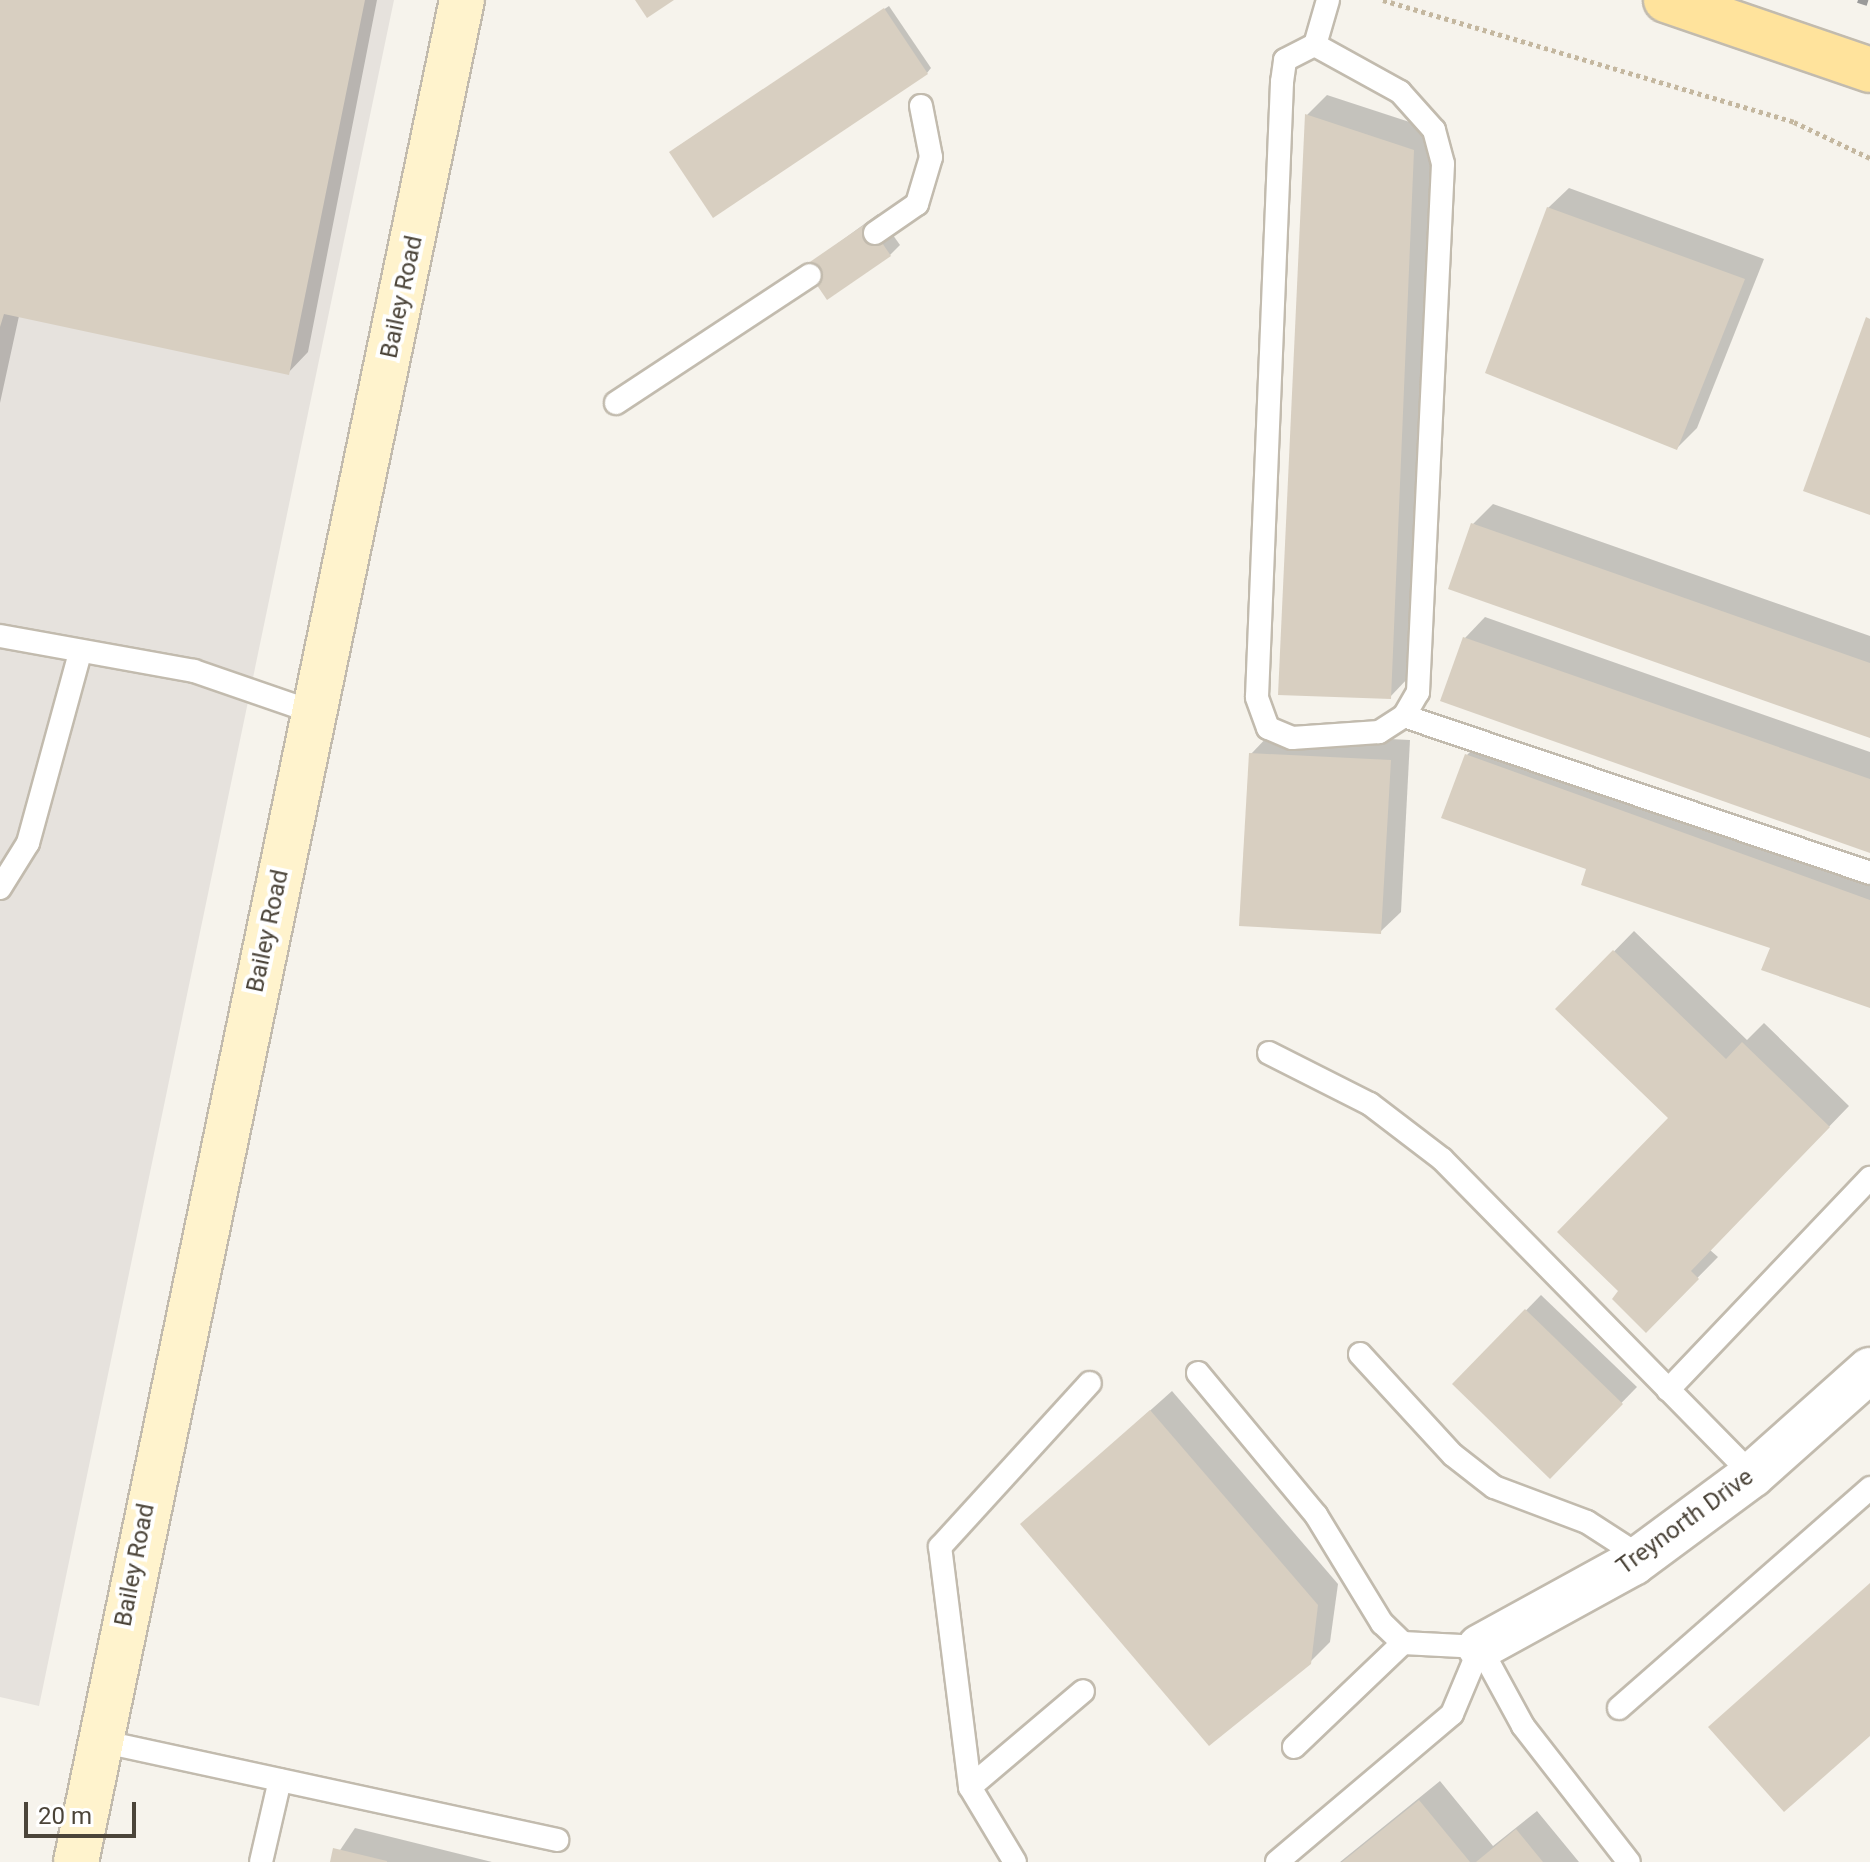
<!DOCTYPE html>
<style>
body{margin:0}
#map{position:relative;width:1870px;height:1862px;overflow:hidden;background:#f6f3ec;font-family:Roboto,sans-serif}
div>[style]{position:absolute}
.industrial>*{inset:0;background:#e6e2dd}
.shadow>*{inset:0;background:#0003}
.building>*{inset:0;background:#d8cfc1}
.path>*{height:5px;margin-top:-2.5px;transform-origin:0;background:repeating-linear-gradient(90deg,#c4b79f 0 4px,transparent 0 8px)}
.roads{filter:drop-shadow(2px 0 #c2bbae) drop-shadow(-2px 0 #c2bbae) drop-shadow(0 2px #c2bbae) drop-shadow(0 -2px #c2bbae)}
.lane>*{height:22px;margin:-11px;padding:0 11px;transform-origin:11px;border-radius:11px;background:#fff}
.street>*{height:44px;margin:-22px;padding:0 22px;transform-origin:22px;border-radius:22px;background:#fff}
.secondary>*{height:44px;margin:-22px;padding:0 22px;transform-origin:22px;border-radius:22px;background:#fff3cd}
.primary>*{height:44px;margin:-22px;padding:0 22px;transform-origin:22px;border-radius:22px;background:#ffe39c}
.rail>*{height:6px;margin-top:-3px;transform-origin:0;background:repeating-linear-gradient(90deg,#9a9a9a 0 10px,transparent 0 20px)}
span{translate:-50% -50%;white-space:nowrap;text-align:center;line-height:1.15;-webkit-text-stroke:8px #fff;paint-order:stroke}
.street-label{font-size:24px;color:#4b4439}
.scale{position:absolute;left:24px;top:1802px;width:112px;height:36px;box-sizing:border-box;border:4px solid #4b4439;border-top:0;padding-left:10px;font-size:24px;line-height:28px;white-space:nowrap;color:#4b4439;-webkit-text-stroke:6px #fff;paint-order:stroke}
</style>
<div id="map">
<div class="industrial">
<div style="clip-path:polygon(0 0,394px 0,39px 1706px,0 1697px)"></div>
</div>
<div class="shadow">
<div style="clip-path:polygon(0 0,377px 0,308px 352px,288px 373px,19px 316px,0 403px)"></div>
<div style="clip-path:polygon(889px 6px,931px 68px,927px 73px,676px 148px)"></div>
<div style="clip-path:polygon(1327px 95px,1434px 130px,1410px 676px,1390px 697px,1307px 115px)"></div>
<div style="clip-path:polygon(1569px 188px,1764px 259px,1697px 428px,1677px 448px,1548px 208px)"></div>
<div style="clip-path:polygon(878px 214px,900px 245px,890px 255px,807px 266px)"></div>
<div style="clip-path:polygon(1493px 504px,1870px 636px,1870px 736px,1473px 524px)"></div>
<div style="clip-path:polygon(1485px 617px,1870px 752px,1870px 850px,1443px 700px,1465px 638px)"></div>
<div style="clip-path:polygon(1271px 733px,1410px 740px,1401px 912px,1380px 932px,1251px 754px)"></div>
<div style="clip-path:polygon(1488px 734px,1870px 872px,1870px 1006px,1772px 947px,1588px 867px,1444px 817px,1467px 755px)"></div>
<div style="clip-path:polygon(1634px 931px,1747px 1040px,1764px 1023px,1849px 1106px,1710px 1250px,1718px 1257px,1646px 1330px,1621px 1291px,1670px 1118px,1558px 1009px)"></div>
<div style="clip-path:polygon(1541px 1295px,1637px 1387px,1550px 1476px,1454px 1384px)"></div>
<div style="clip-path:polygon(1172px 1391px,1338px 1584px,1330px 1642px,1309px 1663px,1023px 1524px)"></div>
<div style="clip-path:polygon(1440px 1781px,1493px 1846px,1537px 1811px,1579px 1862px,1340px 1862px)"></div>
<div style="clip-path:polygon(355px 1828px,492px 1862px,332px 1862px)"></div>
</div>
<div class="building">
<div style="clip-path:polygon(0 0,365px 0,289px 375px,4px 314px,0 327px)"></div>
<div style="clip-path:polygon(635px 0,674px 0,647px 18px)"></div>
<div style="clip-path:polygon(884px 8px,928px 74px,713px 218px,669px 152px)"></div>
<div style="clip-path:polygon(1305px 114px,1414px 150px,1391px 699px,1278px 695px)"></div>
<div style="clip-path:polygon(1547px 207px,1745px 279px,1677px 450px,1485px 373px)"></div>
<div style="clip-path:polygon(868px 222px,891px 256px,827px 300px,804px 266px)"></div>
<div style="clip-path:polygon(1866px 317px,1870px 319px,1870px 515px,1803px 491px)"></div>
<div style="clip-path:polygon(1471px 523px,1870px 663px,1870px 738px,1448px 589px)"></div>
<div style="clip-path:polygon(1463px 637px,1870px 779px,1870px 853px,1440px 701px)"></div>
<div style="clip-path:polygon(1249px 753px,1391px 760px,1381px 934px,1239px 926px)"></div>
<div style="clip-path:polygon(1465px 754px,1870px 900px,1870px 1008px,1761px 970px,1770px 948px,1581px 885px,1586px 869px,1441px 818px)"></div>
<div style="clip-path:polygon(1613px 950px,1726px 1059px,1742px 1042px,1830px 1127px,1691px 1271px,1699px 1279px,1646px 1333px,1612px 1299px,1618px 1291px,1557px 1232px,1668px 1118px,1555px 1009px)"></div>
<div style="clip-path:polygon(1525px 1309px,1623px 1404px,1550px 1479px,1452px 1384px)"></div>
<div style="clip-path:polygon(1150px 1410px,1318px 1605px,1311px 1664px,1209px 1746px,1020px 1524px)"></div>
<div style="clip-path:polygon(1870px 1583px,1870px 1736px,1784px 1812px,1708px 1727px)"></div>
<div style="clip-path:polygon(1419px 1800px,1470px 1862px,1342px 1862px)"></div>
<div style="clip-path:polygon(1516px 1829px,1543px 1862px,1476px 1862px)"></div>
<div style="clip-path:polygon(333px 1848px,387px 1861px,387px 1862px,330px 1862px)"></div>
</div>
<div class="path">
<div style="left:1383px;top:0;width:429px;rotate:16.5deg"></div>
<div style="left:1794px;top:122px;width:84px;rotate:25.3deg"></div>
</div>
<div class="roads">
<div class="lane">
<div style="left:1315px;top:45px;width:97px;rotate:28.9deg"></div>
<div style="left:1400px;top:92px;width:51px;rotate:48.2deg"></div>
<div style="left:1434px;top:130px;width:35px;rotate:75deg"></div>
<div style="left:1443px;top:164px;width:529px;rotate:92.71deg"></div>
<div style="left:1418px;top:692px;width:28px;rotate:120deg"></div>
<div style="left:1404px;top:716px;width:30px;rotate:147deg"></div>
<div style="left:1379px;top:732px;width:87px;rotate:176.1deg"></div>
<div style="left:1292px;top:738px;width:26px;rotate:-157deg"></div>
<div style="left:1268px;top:728px;width:33px;rotate:-110deg"></div>
<div style="left:1257px;top:697px;width:616px;rotate:-87.67deg"></div>
<div style="left:1282px;top:82px;width:22px;rotate:-82deg"></div>
<div style="left:1285px;top:60px;width:34px;rotate:-27deg"></div>
<div style="left:1315px;top:45px;width:47px;rotate:-73.9deg"></div>
<div style="left:875px;top:233px;width:51px;rotate:-34.6deg"></div>
<div style="left:917px;top:204px;width:49px;rotate:-73.4deg"></div>
<div style="left:931px;top:157px;width:52px;rotate:-101.1deg"></div>
<div style="left:616px;top:403px;width:232px;rotate:-33.4deg"></div>
<div style="left:0;top:636px;width:197px;rotate:10.2deg"></div>
<div style="left:194px;top:671px;width:129px;rotate:19deg"></div>
<div style="left:1404px;top:716px;width:492px;rotate:18.6deg"></div>
<div style="left:0;top:888px;width:53px;rotate:-58.1deg"></div>
<div style="left:28px;top:843px;width:197px;rotate:-74.7deg"></div>
<div style="left:1269px;top:1053px;width:113px;rotate:26.8deg"></div>
<div style="left:1370px;top:1104px;width:91px;rotate:37.4deg"></div>
<div style="left:1442px;top:1159px;width:443px;rotate:45.5deg"></div>
<div style="left:1360px;top:1354px;width:137px;rotate:47.4deg"></div>
<div style="left:1453px;top:1455px;width:52px;rotate:38deg"></div>
<div style="left:1494px;top:1487px;width:99px;rotate:20.6deg"></div>
<div style="left:1587px;top:1522px;width:64px;rotate:32.9deg"></div>
<div style="left:1198px;top:1373px;width:185px;rotate:50.3deg"></div>
<div style="left:1316px;top:1515px;width:127px;rotate:58.6deg"></div>
<div style="left:1382px;top:1623px;width:29px;rotate:44deg"></div>
<div style="left:1403px;top:1643px;width:77px;rotate:3deg"></div>
<div style="left:1668px;top:1390px;width:293px;rotate:-46.4deg"></div>
<div style="left:1480px;top:1647px;width:90px;rotate:61.4deg"></div>
<div style="left:1523px;top:1726px;width:172px;rotate:52.1deg"></div>
<div style="left:1619px;top:1708px;width:334px;rotate:-41.2deg"></div>
<div style="left:100px;top:1741px;width:468px;rotate:12.2deg"></div>
<div style="left:1294px;top:1747px;width:151px;rotate:-43.7deg"></div>
<div style="left:970px;top:1787px;width:148px;rotate:-40.3deg"></div>
<div style="left:261px;top:1862px;width:84px;rotate:-77deg"></div>
<div style="left:1015px;top:1862px;width:87px;rotate:-121deg"></div>
<div style="left:970px;top:1787px;width:242px;rotate:-97.1deg"></div>
<div style="left:940px;top:1547px;width:222px;rotate:-47.6deg"></div>
<div style="left:1277px;top:1862px;width:229px;rotate:-40.2deg"></div>
<div style="left:1452px;top:1714px;width:73px;rotate:-67.3deg"></div>
</div>
<div class="street">
<div style="left:1480px;top:1647px;width:175px;rotate:-28.8deg"></div>
<div style="left:1633px;top:1563px;width:148px;rotate:-36.5deg"></div>
<div style="left:1752px;top:1475px;width:158px;rotate:-41.7deg"></div>
</div>
<div class="secondary">
<div style="left:76px;top:1862px;width:1902px;rotate:-78.29deg"></div>
</div>
<div class="primary">
<div style="left:1666px;top:0;width:216px;rotate:18.9deg"></div>
</div>
</div>
<div class="rail">
<div style="left:1858px;top:0;width:13px;rotate:18deg"></div>
</div>
<div class="street-label">
<span style="left:402px;top:297px;rotate:-78deg">Bailey Road</span>
<span style="left:268px;top:931px;rotate:-78deg">Bailey Road</span>
<span style="left:1685px;top:1522px;rotate:-36deg">Treynorth Drive</span>
<span style="left:135px;top:1565px;rotate:-79deg">Bailey Road</span>
</div>
<div class="scale">20 m</div>
</div>
